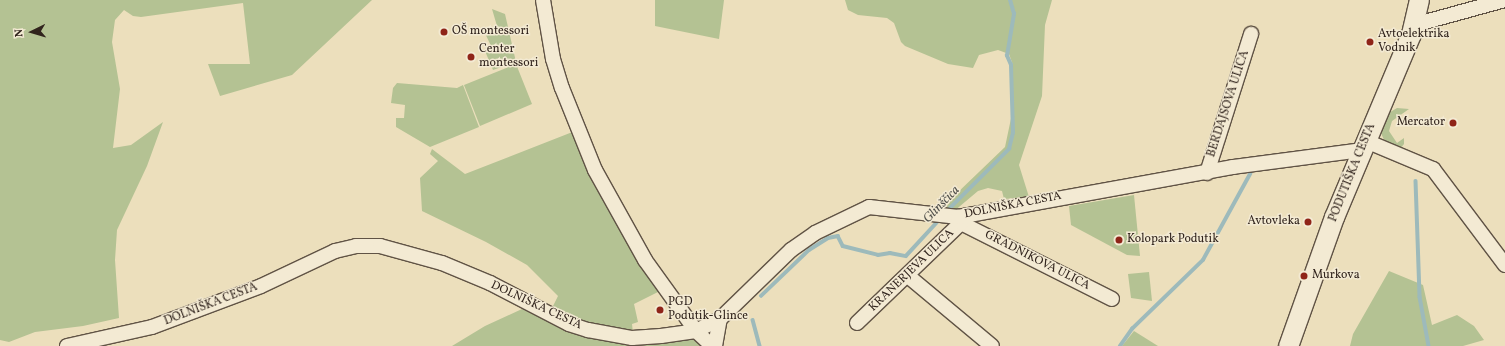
<!DOCTYPE html>
<meta charset="utf-8">
<style>
body{margin:0}
#map{position:relative;width:1505px;height:346px;overflow:hidden;background:#ecdfbc;font-family:Vollkorn,serif}
div>[style]{position:absolute}
.green>*{inset:0;background:#b4c293}
.stream>*{height:3.5px;margin:-1.75px;padding:0 1.75px;transform-origin:1.75px;border-radius:1.75px;background:#9dbabb}
.roads{filter:drop-shadow(1px 0 #605345) drop-shadow(-1px 0 #605345) drop-shadow(0 1px #605345) drop-shadow(0 -1px #605345)}
.street>*{height:14px;margin:-7px;padding:0 7px;transform-origin:7px;border-radius:7px;background:#f3ead3}
.secondary>*{height:19px;margin:-9.5px;padding:0 9.5px;transform-origin:9.5px;border-radius:9.5px;background:#f3ead3}
.dots>*{width:11px;height:11px;translate:-50% -50%;box-sizing:border-box;border:2px solid #f3ead3;border-radius:50%}
span{translate:-50% -50%;white-space:nowrap;text-align:center;line-height:1.15;-webkit-text-stroke:3px #f3ead3;paint-order:stroke}
.poi-label{font-size:12px;color:#31241d}
.left{translate:0 -50%;text-align:left}
.right{translate:-100% -50%;text-align:right}
.street-label{font-size:12px;color:#31241d}
.water-label{font-size:13px;color:#51514c;font-style:italic}
.north{position:absolute;left:12px;top:12px;width:40px;height:40px;-webkit-text-stroke:3px #f3ead3;paint-order:stroke;rotate:265deg;font-size:11px;font-weight:700;line-height:16px;text-align:center;color:#31241d}
.north::after{content:'';display:block;margin:auto;width:14px;height:18px;background:#31241d;clip-path:polygon(50% 0,100% 100%,50% 72%,0 100%)}
</style>
<div id="map">
<div class="green">
<div style="clip-path:polygon(0 0,372px 0,292px 75px,220px 96px,208px 64px,250px 64px,243px 3px,141px 17px,133px 16px,124px 10px,115px 20px,112px 42px,120px 89px,113px 148px,131px 145px,163px 122px,147px 166px,117px 230px,115px 260px,119px 318px,83px 326px,35px 332px,9px 342px,0 340px)"></div>
<div style="clip-path:polygon(655px 0,724px 0,719px 39px,655px 26px)"></div>
<div style="clip-path:polygon(845px 0,1052px 0,1045px 25px,1042px 96px,1019px 165px,1029px 197px,1004px 199px,1002px 191px,988px 188px,978px 191px,953px 212px,945px 209px,954px 196px,1005px 147px,1013px 109px,1013px 65px,1009px 54px,998px 50px,979px 55px,973px 68px,948px 64px,905px 46px,901px 42px,894px 23px,887px 18px,858px 15px,848px 10px)"></div>
<div style="clip-path:polygon(492px 9px,505px 14px,516px 62px,493px 70px,485px 51px,492px 48px,483px 29px,497px 26px)"></div>
<div style="clip-path:polygon(516px 64px,532px 104px,480px 126px,464px 85px)"></div>
<div style="clip-path:polygon(397px 83px,457px 88px,463px 85px,479px 127px,430px 147px,396px 127px,396px 118px,404px 118px,405px 105px,391px 103px,393px 88px)"></div>
<div style="clip-path:polygon(1397px 108px,1409px 109px,1392px 121px,1389px 131px,1397px 143px,1404px 138px,1404px 144px,1400px 149px,1385px 142px,1380px 131px,1387px 114px)"></div>
<div style="clip-path:polygon(575px 131px,662px 290px,634px 304px,638px 322px,632px 324px,633px 333px,604px 331px,551px 310px,558px 296px,527px 265px,486px 242px,422px 211px,420px 178px,438px 161px,430px 154px,432px 149px,465px 174px)"></div>
<div style="clip-path:polygon(1134px 195px,1140px 256px,1127px 255px,1071px 225px,1069px 206px)"></div>
<div style="clip-path:polygon(1389px 271px,1423px 285px,1432px 325px,1457px 315px,1474px 326px,1484px 340px,1463px 346px,1350px 346px,1353px 334px)"></div>
<div style="clip-path:polygon(1149px 272px,1152px 301px,1131px 298px,1128px 274px)"></div>
<div style="clip-path:polygon(522px 309px,579px 331px,690px 338px,704px 346px,452px 346px,485px 326px)"></div>
<div style="clip-path:polygon(1134px 331px,1158px 346px,1122px 346px)"></div>
</div>
<div class="stream">
<div style="left:1416px;top:181px;width:116px;rotate:88deg"></div>
<div style="left:1420px;top:297px;width:50px;rotate:79.6deg"></div>
<div style="left:947px;top:211px;width:88px;rotate:-45deg"></div>
<div style="left:1009px;top:149px;width:16px;rotate:-76deg"></div>
<div style="left:1013px;top:133px;width:68px;rotate:-91.7deg"></div>
<div style="left:1011px;top:65px;width:10px;rotate:-114deg"></div>
<div style="left:1007px;top:56px;width:43px;rotate:-80.5deg"></div>
<div style="left:1014px;top:14px;width:15px;rotate:-106deg"></div>
<div style="left:761px;top:296px;width:66px;rotate:-43.8deg"></div>
<div style="left:809px;top:250px;width:22px;rotate:-32deg"></div>
<div style="left:828px;top:238px;width:10px;rotate:-11deg"></div>
<div style="left:838px;top:236px;width:11px;rotate:63deg"></div>
<div style="left:843px;top:246px;width:36px;rotate:14deg"></div>
<div style="left:878px;top:255px;width:12px;rotate:-9deg"></div>
<div style="left:890px;top:253px;width:16px;rotate:11deg"></div>
<div style="left:906px;top:256px;width:50px;rotate:-47.4deg"></div>
<div style="left:753px;top:320px;width:27px;rotate:75deg"></div>
<div style="left:1120px;top:346px;width:21px;rotate:-55deg"></div>
<div style="left:1132px;top:329px;width:99px;rotate:-44.2deg"></div>
<div style="left:1203px;top:260px;width:98px;rotate:-61.3deg"></div>
</div>
<div class="roads">
<div class="street">
<div style="left:543px;top:0;width:60px;rotate:80.4deg"></div>
<div style="left:553px;top:59px;width:30px;rotate:73deg"></div>
<div style="left:562px;top:88px;width:88px;rotate:68.1deg"></div>
<div style="left:595px;top:170px;width:103px;rotate:60.9deg"></div>
<div style="left:645px;top:260px;width:87px;rotate:54.3deg"></div>
<div style="left:696px;top:331px;width:22px;rotate:43deg"></div>
<div style="left:1414px;top:25px;width:94px;rotate:-15.4deg"></div>
<div style="left:1366px;top:141px;width:73px;rotate:22.7deg"></div>
<div style="left:1433px;top:169px;width:120px;rotate:53.1deg"></div>
<div style="left:1207px;top:173px;width:146px;rotate:-72.4deg"></div>
<div style="left:961px;top:223px;width:169px;rotate:26.7deg"></div>
<div style="left:908px;top:276px;width:109px;rotate:39.8deg"></div>
<div style="left:857px;top:323px;width:144px;rotate:-43.9deg"></div>
<div style="left:961px;top:223px;width:7px;rotate:-117deg"></div>
<div style="left:67px;top:346px;width:87px;rotate:-12.6deg"></div>
<div style="left:152px;top:327px;width:116px;rotate:-20.6deg"></div>
<div style="left:261px;top:286px;width:82px;rotate:-25.3deg"></div>
<div style="left:335px;top:251px;width:22px;rotate:-13deg"></div>
<div style="left:356px;top:246px;width:24px"></div>
<div style="left:380px;top:246px;width:64px;rotate:15.3deg"></div>
<div style="left:442px;top:263px;width:52px;rotate:22.6deg"></div>
<div style="left:490px;top:283px;width:89px;rotate:27.4deg"></div>
<div style="left:569px;top:324px;width:20px;rotate:18deg"></div>
<div style="left:588px;top:330px;width:45px;rotate:10.3deg"></div>
<div style="left:632px;top:338px;width:29px;rotate:-4deg"></div>
<div style="left:661px;top:336px;width:35px;rotate:-8deg"></div>
<div style="left:696px;top:331px;width:27px;rotate:-27deg"></div>
<div style="left:720px;top:319px;width:99px;rotate:-44.2deg"></div>
<div style="left:791px;top:250px;width:29px;rotate:-35deg"></div>
<div style="left:815px;top:233px;width:60px;rotate:-25.7deg"></div>
<div style="left:869px;top:207px;width:90px;rotate:6.4deg"></div>
<div style="left:958px;top:217px;width:280px;rotate:-10.3deg"></div>
<div style="left:1233px;top:167px;width:130px;rotate:-7.5deg"></div>
<div style="left:715px;top:346px;width:27px;rotate:-80deg"></div>
</div>
<div class="secondary">
<div style="left:1288px;top:346px;width:137px;rotate:-70.4deg"></div>
<div style="left:1334px;top:217px;width:199px;rotate:-67.2deg"></div>
<div style="left:1411px;top:34px;width:35px;rotate:-77deg"></div>
</div>
</div>
<div class="dots">
<div style="left:444px;top:32px;background:#8f2418"></div>
<div style="left:1370px;top:42px;background:#8f2418"></div>
<div style="left:471px;top:57px;background:#8f2418"></div>
<div style="left:1453px;top:123px;background:#8f2418"></div>
<div style="left:1308px;top:222px;background:#8f2418"></div>
<div style="left:1119px;top:240px;background:#8f2418"></div>
<div style="left:1304px;top:276px;background:#8f2418"></div>
<div style="left:660px;top:310px;background:#8f2418"></div>
</div>
<div class="poi-label">
<span class="left" style="left:452px;top:32px">OŠ montessori</span>
<span class="left" style="left:1378px;top:42px">Avtoelektrika<br>Vodnik</span>
<span class="left" style="left:479px;top:57px">Center<br>montessori</span>
<span class="right" style="left:1445px;top:123px">Mercator</span>
<span class="right" style="left:1300px;top:222px">Avtovleka</span>
<span class="left" style="left:1127px;top:240px">Kolopark Podutik</span>
<span class="left" style="left:1312px;top:276px">Murkova</span>
<span class="left" style="left:668px;top:310px">PGD<br>Podutik-Glince</span>
</div>
<div class="street-label">
<span style="left:1229px;top:104px;rotate:-72deg">BERDAJSOVA ULICA</span>
<span style="left:1353px;top:173px;rotate:-68deg">PODUTIŠKA CESTA</span>
<span style="left:1013px;top:206px;rotate:-11deg">DOLNIŠKA CESTA</span>
<span style="left:1037px;top:261px;rotate:27deg">GRADNIKOVA ULICA</span>
<span style="left:912px;top:271px;rotate:-44deg">KRANERJEVA ULICA</span>
<span style="left:211px;top:305px;rotate:-21deg">DOLNIŠKA CESTA</span>
<span style="left:536px;top:306px;rotate:25deg">DOLNIŠKA CESTA</span>
</div>
<div class="water-label">
<span style="left:942px;top:205px;rotate:-46deg">Glinščica</span>
</div>
<div class="north">N</div>
</div>
